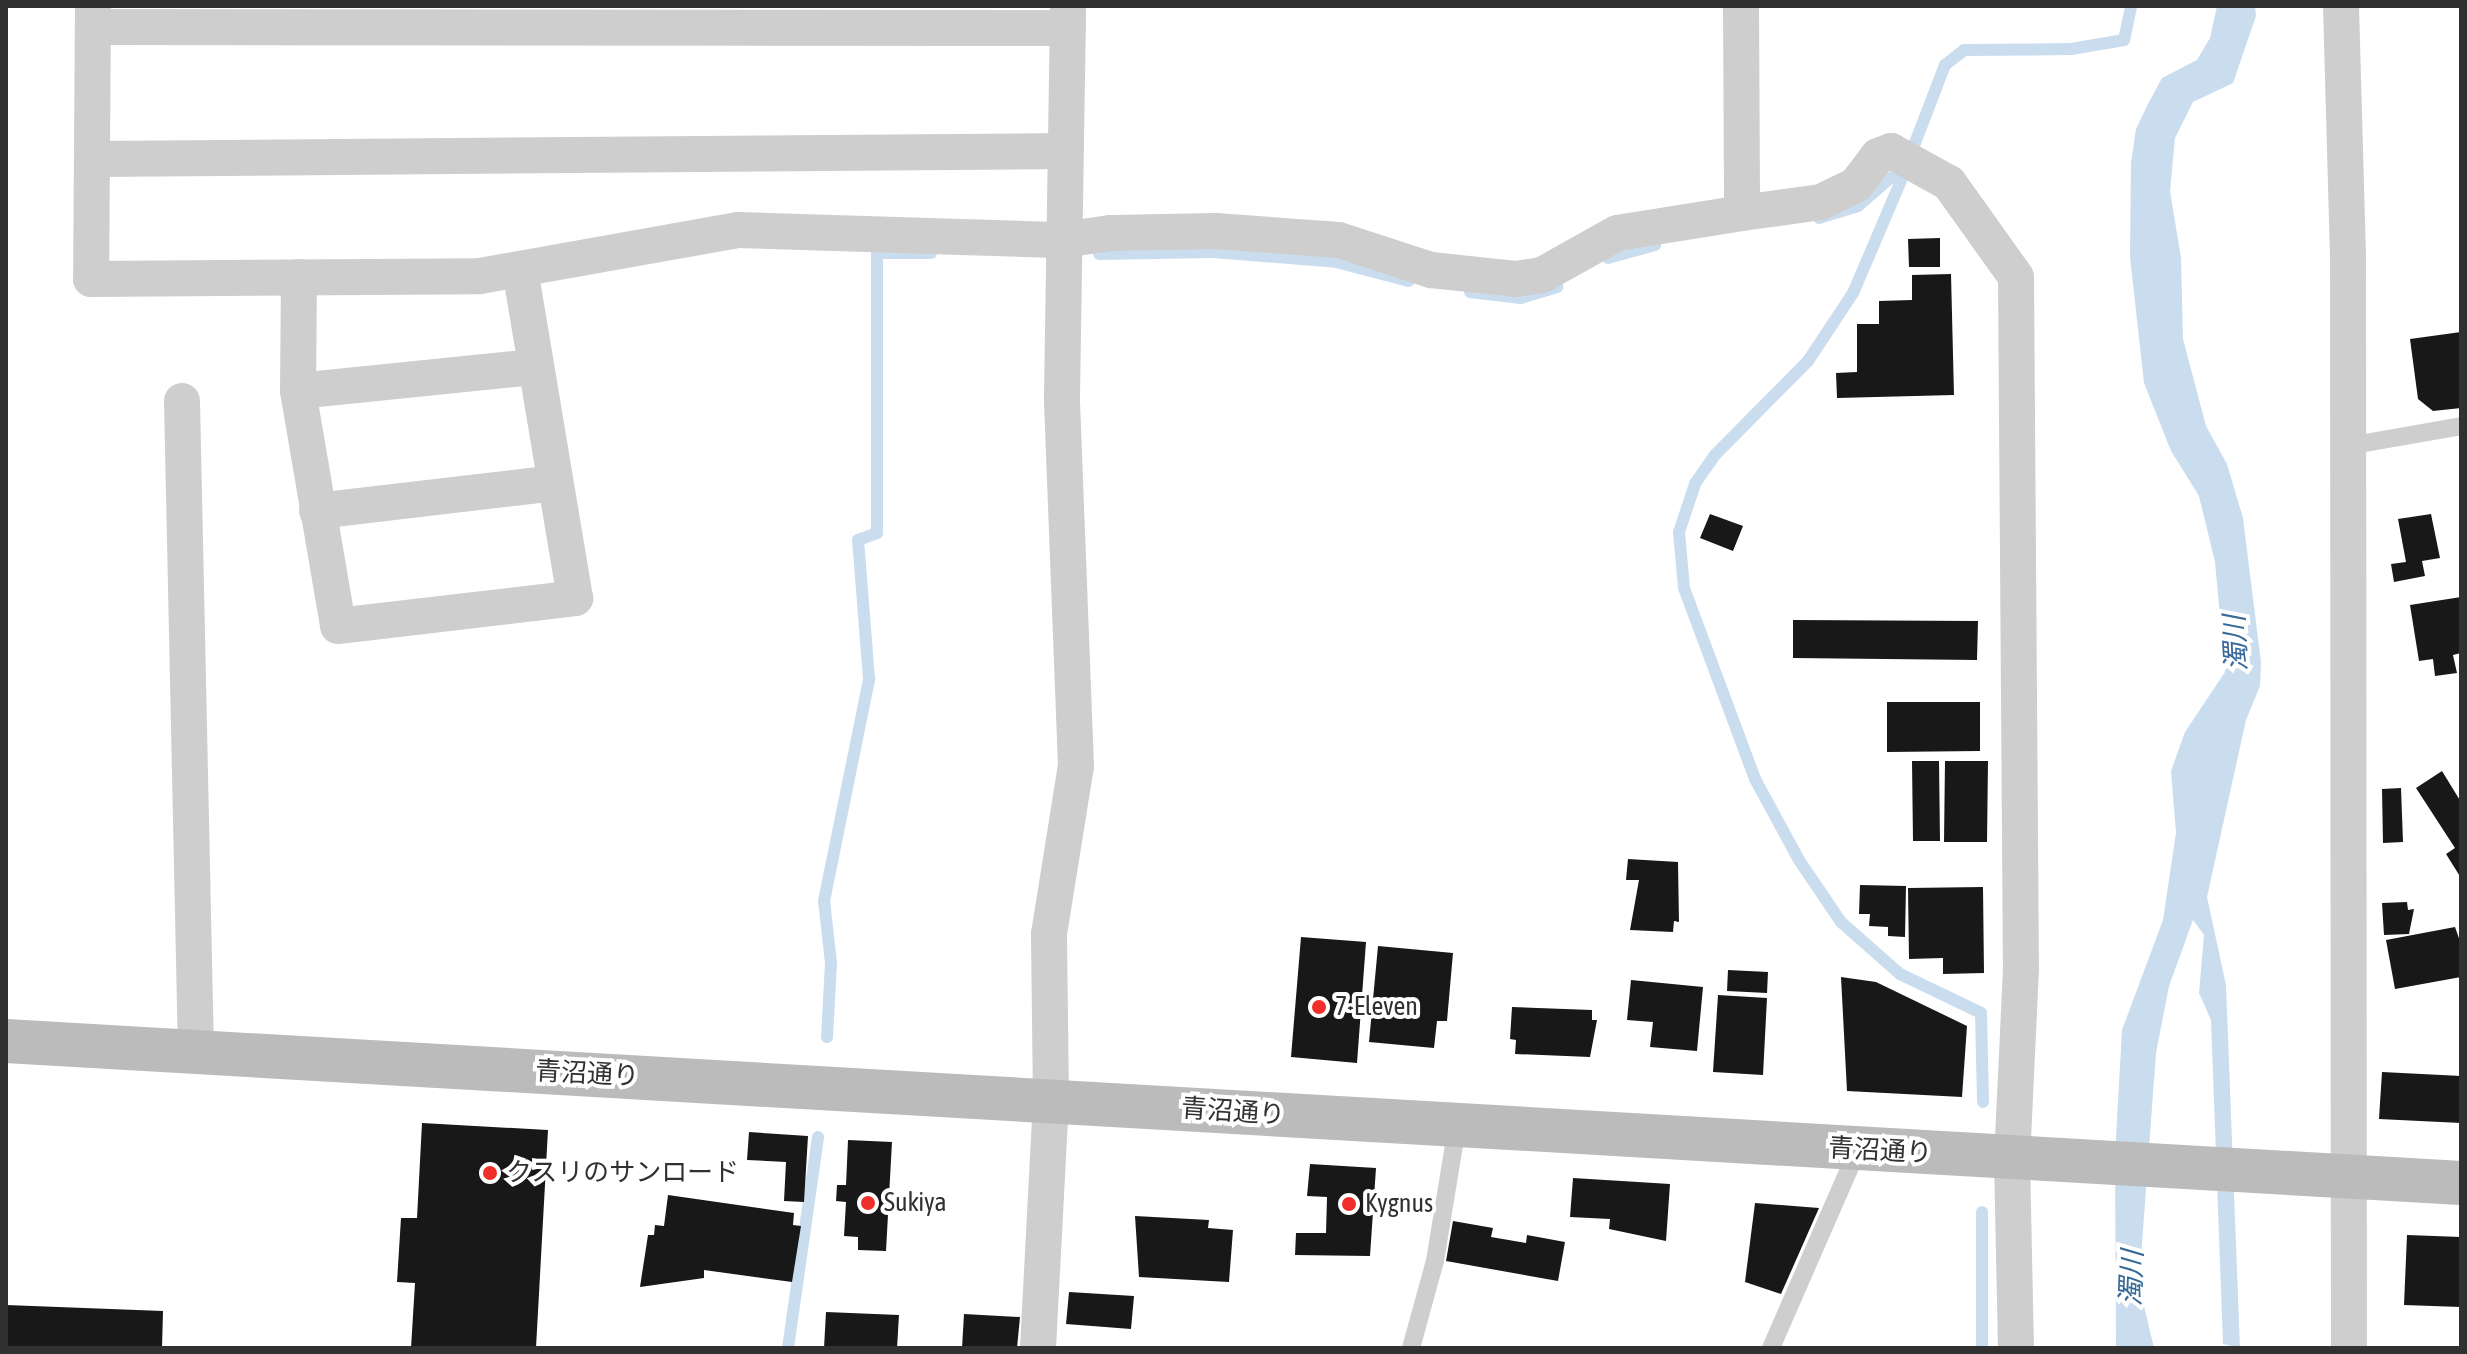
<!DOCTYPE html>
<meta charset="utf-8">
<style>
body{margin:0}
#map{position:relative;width:2467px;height:1354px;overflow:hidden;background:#fff;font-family:"Asap Condensed","Noto Sans JP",sans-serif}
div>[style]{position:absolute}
.water>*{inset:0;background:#caddef}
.stream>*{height:12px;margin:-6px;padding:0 6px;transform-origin:6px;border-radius:6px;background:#caddef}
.building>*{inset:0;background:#181818}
.lane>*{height:18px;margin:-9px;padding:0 9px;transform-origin:9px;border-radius:9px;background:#cecece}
.street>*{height:36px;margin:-18px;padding:0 18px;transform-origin:18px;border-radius:18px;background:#cecece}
.secondary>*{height:44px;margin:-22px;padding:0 22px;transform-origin:22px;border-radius:22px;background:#bbb}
.dots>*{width:22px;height:22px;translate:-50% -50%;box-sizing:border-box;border:4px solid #fff;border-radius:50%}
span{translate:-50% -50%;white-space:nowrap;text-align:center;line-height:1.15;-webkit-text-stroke:8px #fff;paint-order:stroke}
.poi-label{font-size:26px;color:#313131}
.left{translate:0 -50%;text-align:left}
.street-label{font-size:26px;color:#313131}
.water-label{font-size:28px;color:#386a99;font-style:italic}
.frame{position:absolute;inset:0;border:8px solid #313131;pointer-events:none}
</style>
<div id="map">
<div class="water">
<div style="clip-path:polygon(2217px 6px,2255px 6px,2256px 16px,2233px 83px,2193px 102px,2175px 138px,2170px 191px,2181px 258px,2183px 339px,2206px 426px,2227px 464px,2243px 518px,2261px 662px,2260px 686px,2246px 720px,2207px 897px,2226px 985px,2240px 1348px,2223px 1344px,2211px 1020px,2199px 993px,2204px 935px,2193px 920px,2169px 986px,2156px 1053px,2139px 1285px,2154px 1348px,2116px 1348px,2115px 1155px,2122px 1030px,2163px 920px,2176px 833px,2171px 771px,2185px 732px,2225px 672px,2215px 562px,2199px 496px,2171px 451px,2144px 383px,2130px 257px,2131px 163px,2136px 129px,2148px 104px,2162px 78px,2197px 60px,2210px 38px)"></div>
</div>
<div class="stream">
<div style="left:1915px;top:143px;width:84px;rotate:-69deg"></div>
<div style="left:1945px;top:65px;width:24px;rotate:-38deg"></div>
<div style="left:1964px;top:50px;width:107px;rotate:-0.5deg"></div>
<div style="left:2071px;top:49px;width:54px;rotate:-9.6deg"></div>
<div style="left:2124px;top:40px;width:35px;rotate:-78deg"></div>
<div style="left:1903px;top:176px;width:127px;rotate:113.1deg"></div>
<div style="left:1853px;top:293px;width:82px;rotate:123.5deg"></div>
<div style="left:1808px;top:361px;width:132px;rotate:134.7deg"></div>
<div style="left:1715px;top:455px;width:35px;rotate:125deg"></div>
<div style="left:1695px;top:484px;width:51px;rotate:108.4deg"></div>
<div style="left:1679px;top:532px;width:56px;rotate:84.9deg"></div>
<div style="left:1684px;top:588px;width:204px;rotate:69.6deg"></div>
<div style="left:1755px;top:779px;width:92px;rotate:61.5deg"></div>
<div style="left:1799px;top:860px;width:75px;rotate:55.9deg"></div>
<div style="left:1841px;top:922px;width:79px;rotate:41.4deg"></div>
<div style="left:1900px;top:974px;width:90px;rotate:25.7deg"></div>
<div style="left:1981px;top:1013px;width:89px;rotate:88.7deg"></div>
<div style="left:1819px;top:218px;width:41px;rotate:-17.1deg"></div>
<div style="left:1858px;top:206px;width:43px;rotate:-41.2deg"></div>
<div style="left:1890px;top:178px;width:13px;rotate:-9deg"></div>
<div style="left:1099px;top:254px;width:114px;rotate:-1deg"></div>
<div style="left:1213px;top:252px;width:123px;rotate:4.6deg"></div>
<div style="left:1336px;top:262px;width:75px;rotate:14.6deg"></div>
<div style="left:1608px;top:258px;width:49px;rotate:-15.5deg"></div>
<div style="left:1470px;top:292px;width:51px;rotate:6.7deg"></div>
<div style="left:1521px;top:298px;width:38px;rotate:-17deg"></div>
<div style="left:827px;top:1037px;width:74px;rotate:-86.9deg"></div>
<div style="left:831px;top:963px;width:62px;rotate:-96.4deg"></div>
<div style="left:824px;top:901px;width:227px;rotate:-78.5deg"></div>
<div style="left:869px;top:679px;width:139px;rotate:-94.5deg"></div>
<div style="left:858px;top:540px;width:20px;rotate:-20deg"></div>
<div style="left:877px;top:533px;width:280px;rotate:-90deg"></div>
<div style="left:877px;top:253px;width:54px"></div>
<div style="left:788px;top:1348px;width:213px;rotate:-81.9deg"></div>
<div style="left:1982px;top:1348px;width:136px;rotate:-90deg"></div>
</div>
<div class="building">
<div style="clip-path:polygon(1940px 238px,1940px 267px,1909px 267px,1908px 239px)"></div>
<div style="clip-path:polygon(1951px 274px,1954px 395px,1837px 398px,1836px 373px,1857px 372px,1857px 324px,1879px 324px,1879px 301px,1912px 300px,1912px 275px)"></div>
<div style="clip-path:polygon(2461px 332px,2461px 408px,2433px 411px,2418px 399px,2410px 339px)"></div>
<div style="clip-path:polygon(1710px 514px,1743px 526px,1733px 551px,1700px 538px)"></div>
<div style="clip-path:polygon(2431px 514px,2440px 558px,2422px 561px,2425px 576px,2394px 582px,2391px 564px,2406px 562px,2398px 519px)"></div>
<div style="clip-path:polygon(2461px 597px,2461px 653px,2453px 655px,2457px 673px,2435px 676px,2433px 659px,2419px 661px,2410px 605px)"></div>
<div style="clip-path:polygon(1793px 620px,1978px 621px,1977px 660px,1793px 658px)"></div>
<div style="clip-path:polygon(1887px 702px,1980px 702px,1980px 751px,1887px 752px)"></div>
<div style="clip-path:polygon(1912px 761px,1939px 761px,1940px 841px,1913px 841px)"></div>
<div style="clip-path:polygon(1945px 761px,1988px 761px,1987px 842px,1944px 842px)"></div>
<div style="clip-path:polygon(2442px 771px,2461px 802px,2461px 878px,2446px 854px,2455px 848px,2416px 788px)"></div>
<div style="clip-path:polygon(2401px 788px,2403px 842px,2383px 843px,2382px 789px)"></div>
<div style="clip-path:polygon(1628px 859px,1678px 862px,1679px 922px,1674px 921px,1673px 932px,1630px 930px,1639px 880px,1626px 880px)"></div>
<div style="clip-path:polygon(1860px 885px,1906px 886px,1905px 937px,1888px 936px,1888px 927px,1869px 926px,1870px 914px,1859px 914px)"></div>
<div style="clip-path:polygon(1983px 887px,1984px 973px,1943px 974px,1943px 958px,1909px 959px,1908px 888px)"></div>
<div style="clip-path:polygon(2407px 902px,2408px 910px,2414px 909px,2409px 934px,2384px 935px,2382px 903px)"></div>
<div style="clip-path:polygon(2455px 927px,2461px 944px,2461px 977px,2395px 989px,2386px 940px)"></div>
<div style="clip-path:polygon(1301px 937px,1366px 942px,1357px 1063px,1291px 1057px)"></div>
<div style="clip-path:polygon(1378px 946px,1453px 953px,1447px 1021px,1437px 1021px,1434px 1048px,1369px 1042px)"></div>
<div style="clip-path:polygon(1728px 970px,1768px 972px,1767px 993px,1727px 991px)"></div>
<div style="clip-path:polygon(1841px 977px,1876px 982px,1967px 1026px,1962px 1097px,1847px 1091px)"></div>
<div style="clip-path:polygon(1631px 980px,1703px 987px,1697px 1051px,1650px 1047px,1653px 1022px,1627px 1020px)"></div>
<div style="clip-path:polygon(1718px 995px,1767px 998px,1763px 1075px,1713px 1072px)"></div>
<div style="clip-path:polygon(1512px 1007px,1592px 1010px,1592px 1020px,1597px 1020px,1590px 1057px,1515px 1054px,1516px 1040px,1510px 1039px)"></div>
<div style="clip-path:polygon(2382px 1072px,2461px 1076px,2461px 1123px,2379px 1119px)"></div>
<div style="clip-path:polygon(422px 1123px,548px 1130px,536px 1348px,411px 1348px,415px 1283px,397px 1282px,401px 1218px,417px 1218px)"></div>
<div style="clip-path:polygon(749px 1132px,808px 1136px,804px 1202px,784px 1201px,786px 1162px,747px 1160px)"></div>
<div style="clip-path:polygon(848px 1140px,892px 1142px,886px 1251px,858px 1250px,858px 1237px,844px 1236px,846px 1202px,836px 1201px,837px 1185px,846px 1185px)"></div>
<div style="clip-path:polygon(1310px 1164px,1376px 1168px,1370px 1256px,1295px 1255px,1296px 1233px,1326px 1233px,1327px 1197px,1307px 1196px)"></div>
<div style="clip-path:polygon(1573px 1178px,1670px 1184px,1666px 1241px,1609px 1229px,1610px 1219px,1570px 1217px)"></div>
<div style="clip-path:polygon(668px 1195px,794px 1213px,793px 1225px,801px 1226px,792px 1282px,704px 1270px,704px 1278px,640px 1287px,648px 1235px,654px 1235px,655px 1225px,664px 1226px)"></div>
<div style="clip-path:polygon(1755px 1203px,1819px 1208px,1781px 1294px,1745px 1282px)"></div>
<div style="clip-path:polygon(1135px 1216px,1209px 1220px,1208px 1228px,1233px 1230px,1229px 1282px,1139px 1277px)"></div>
<div style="clip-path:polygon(1453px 1221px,1493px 1228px,1491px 1237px,1526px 1243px,1527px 1235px,1565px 1242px,1558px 1281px,1446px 1261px)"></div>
<div style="clip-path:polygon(2407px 1235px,2461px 1237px,2461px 1307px,2404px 1305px)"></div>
<div style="clip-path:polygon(1069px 1292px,1134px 1296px,1131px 1329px,1066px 1324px)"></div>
<div style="clip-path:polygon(6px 1305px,163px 1311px,162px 1348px,6px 1348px)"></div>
<div style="clip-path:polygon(826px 1312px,899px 1315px,897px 1348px,824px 1348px)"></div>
<div style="clip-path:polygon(964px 1314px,1020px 1317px,1017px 1348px,962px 1348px)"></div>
</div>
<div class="lane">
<div style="left:2348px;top:446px;width:115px;rotate:-10deg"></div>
<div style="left:1411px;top:1348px;width:90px;rotate:-74.6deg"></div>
<div style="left:1435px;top:1261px;width:137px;rotate:-80.7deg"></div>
<div style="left:1771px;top:1348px;width:217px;rotate:-66.4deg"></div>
</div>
<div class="street">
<div style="left:93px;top:6px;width:273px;rotate:90.4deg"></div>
<div style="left:91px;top:279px;width:389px;rotate:-0.4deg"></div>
<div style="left:480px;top:276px;width:262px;rotate:-10.1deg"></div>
<div style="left:738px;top:230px;width:325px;rotate:1.8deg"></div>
<div style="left:1063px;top:240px;width:49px;rotate:-8.3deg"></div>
<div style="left:1111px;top:233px;width:105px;rotate:-1.1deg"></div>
<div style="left:1216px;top:231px;width:123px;rotate:4.2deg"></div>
<div style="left:1339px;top:240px;width:97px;rotate:18.1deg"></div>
<div style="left:1431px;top:270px;width:85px;rotate:6deg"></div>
<div style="left:1516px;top:279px;width:26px;rotate:-9deg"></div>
<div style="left:1542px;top:275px;width:86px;rotate:-29.2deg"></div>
<div style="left:1617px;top:233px;width:127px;rotate:-9.1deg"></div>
<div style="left:1741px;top:6px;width:207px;rotate:89.7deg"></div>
<div style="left:1742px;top:213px;width:80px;rotate:-7.9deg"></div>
<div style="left:1821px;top:202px;width:39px;rotate:-26deg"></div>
<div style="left:1856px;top:185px;width:36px;rotate:-53deg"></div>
<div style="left:1878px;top:156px;width:14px;rotate:-21deg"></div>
<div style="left:1891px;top:151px;width:66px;rotate:28.9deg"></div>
<div style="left:1949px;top:183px;width:115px;rotate:54.5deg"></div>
<div style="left:2016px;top:277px;width:692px;rotate:89.59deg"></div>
<div style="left:2021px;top:969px;width:190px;rotate:92.7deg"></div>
<div style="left:2012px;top:1159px;width:189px;rotate:88.8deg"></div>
<div style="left:2341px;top:6px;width:247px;rotate:88.4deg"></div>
<div style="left:2348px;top:253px;width:1095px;rotate:89.95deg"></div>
<div style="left:93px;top:27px;width:975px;rotate:0.06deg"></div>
<div style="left:94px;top:159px;width:970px;rotate:-0.47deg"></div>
<div style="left:299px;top:277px;width:114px;rotate:90.5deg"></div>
<div style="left:298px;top:391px;width:238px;rotate:80.3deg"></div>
<div style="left:338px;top:626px;width:239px;rotate:-6.7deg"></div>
<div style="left:575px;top:598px;width:332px;rotate:-99.5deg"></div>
<div style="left:298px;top:391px;width:239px;rotate:-5.8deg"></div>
<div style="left:182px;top:401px;width:651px;rotate:88.77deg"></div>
<div style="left:317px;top:511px;width:240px;rotate:-6.7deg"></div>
<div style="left:1038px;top:1348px;width:247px;rotate:-87deg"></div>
<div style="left:1051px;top:1101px;width:167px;rotate:-90.7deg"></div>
<div style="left:1049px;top:934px;width:170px;rotate:-80.9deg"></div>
<div style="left:1076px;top:766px;width:370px;rotate:-92.2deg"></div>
<div style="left:1062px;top:396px;width:390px;rotate:-89.1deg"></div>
</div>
<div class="secondary">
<div style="left:6px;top:1041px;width:2459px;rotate:3.31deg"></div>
</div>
<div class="dots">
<div style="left:1319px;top:1007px;background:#f02e2a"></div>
<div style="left:490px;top:1173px;background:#f02e2a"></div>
<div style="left:868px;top:1203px;background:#f02e2a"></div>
<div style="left:1349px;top:1204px;background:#f02e2a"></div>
</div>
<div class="poi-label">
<span class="left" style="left:1335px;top:1007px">7-Eleven</span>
<span class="left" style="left:506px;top:1173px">クスリのサンロード</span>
<span class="left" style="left:884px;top:1203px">Sukiya</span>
<span class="left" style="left:1365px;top:1204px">Kygnus</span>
</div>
<div class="street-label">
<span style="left:587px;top:1074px;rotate:3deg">青沼通り</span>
<span style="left:1233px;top:1112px;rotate:4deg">青沼通り</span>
<span style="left:1880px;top:1151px;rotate:3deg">青沼通り</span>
</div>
<div class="water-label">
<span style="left:2235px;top:643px;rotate:-93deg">濁川</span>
<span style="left:2131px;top:1278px;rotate:-88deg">濁川</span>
</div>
<div class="frame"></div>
</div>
